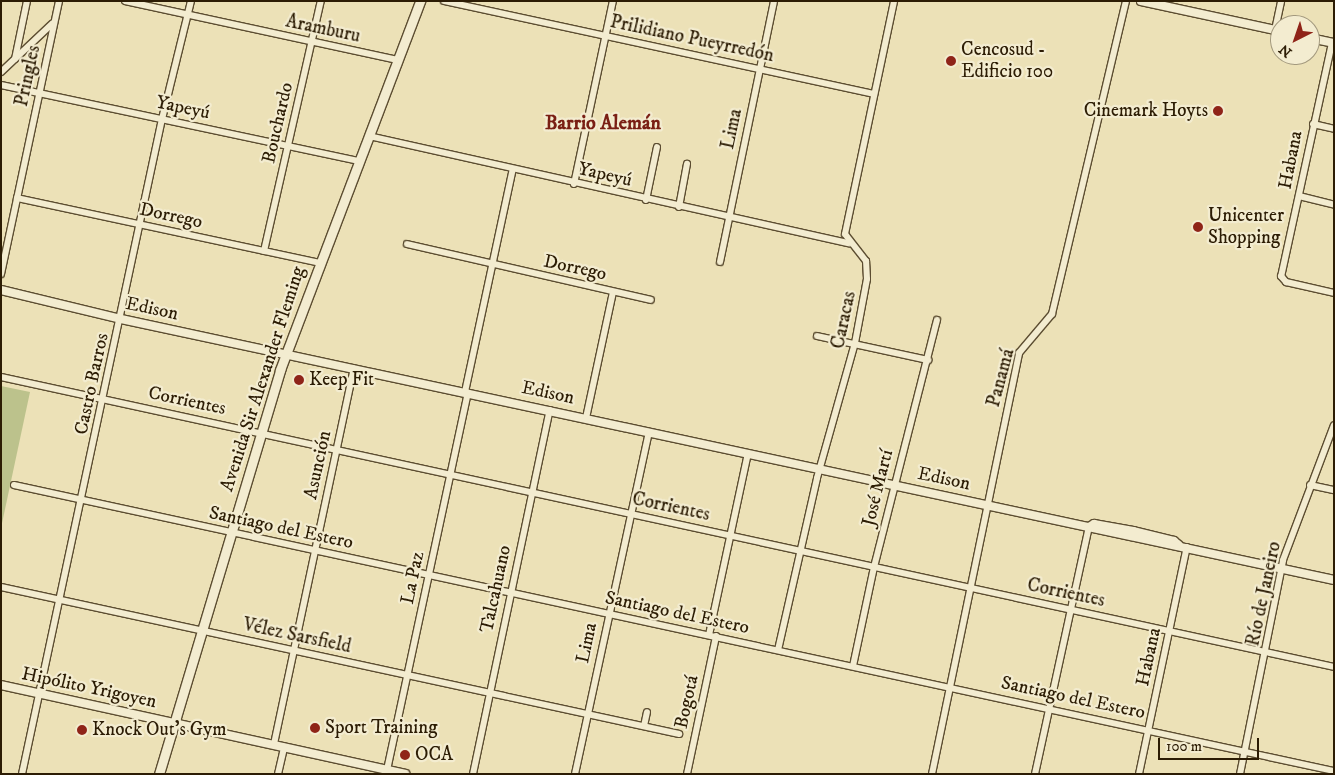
<!DOCTYPE html>
<meta charset="utf-8">
<style>
body{margin:0}
#map{position:relative;width:1335px;height:775px;overflow:hidden;background:#ece1b7;font-family:"IM FELL DW Pica",serif}
div>[style]{position:absolute}
.green>*{inset:0;background:#bcc28c}
.roads{filter:drop-shadow(1px 0 #5c4d31) drop-shadow(-1px 0 #5c4d31) drop-shadow(0 1px #5c4d31) drop-shadow(0 -1px #5c4d31)}
.minor>*{height:6px;margin:-3px;padding:0 3px;transform-origin:3px;border-radius:3px;background:#f3ecd0}
.tertiary>*{height:8px;margin:-4px;padding:0 4px;transform-origin:4px;border-radius:4px;background:#f3ecd0}
.secondary>*{height:9px;margin:-4.5px;padding:0 4.5px;transform-origin:4.5px;border-radius:4.5px;background:#f3ecd0}
.dots>*{width:14px;height:14px;translate:-50% -50%;box-sizing:border-box;border:2px solid #f3ecd0;border-radius:50%}
span{translate:-50% -50%;white-space:nowrap;text-align:center;line-height:1.15;-webkit-text-stroke:4.5px #f3ecd0;paint-order:stroke}
.street-label{font-size:19px;color:#2c1c04}
.poi-label{font-size:19px;color:#2c1c04}
.left{translate:0 -50%;text-align:left}
.right{translate:-100% -50%;text-align:right}
.neighbourhood-label{font-size:20px;color:#7a1f14;font-weight:700}
.frame{position:absolute;inset:0;border:2px solid #2c1c04;pointer-events:none}
.north{position:absolute;left:1270px;top:15px;width:50px;height:50px;box-sizing:border-box;background:#f3ecd0;border:1px solid #a3997e;border-radius:50%;rotate:221deg;font-size:14px;font-weight:700;line-height:20px;text-align:center;color:#2c1c04}
.north::after{content:'';display:block;margin:auto;width:18px;height:22px;background:#8f2418;clip-path:polygon(50% 0,100% 100%,50% 72%,0 100%)}
.scale{position:absolute;left:1158px;top:738px;width:101px;height:22px;box-sizing:border-box;border:2px solid #2c1c04;border-top:0;padding-left:6px;font-size:15px;line-height:18px;white-space:nowrap;color:#2c1c04;-webkit-text-stroke:4px #f3ecd0;paint-order:stroke}
</style>
<div id="map">
<div class="green">
<div style="clip-path:polygon(1px 386px,30px 392px,1px 528px)"></div>
</div>
<div class="roads">
<div class="minor">
<div style="left:125px;top:1px;width:279px;rotate:12.2deg"></div>
<div style="left:444px;top:1px;width:440px;rotate:12.2deg"></div>
<div style="left:1275px;top:30px;width:30px;rotate:-78deg"></div>
<div style="left:1332px;top:43px;width:239px;rotate:102.3deg"></div>
<div style="left:1281px;top:276px;width:8px;rotate:50deg"></div>
<div style="left:1286px;top:282px;width:49px;rotate:12.9deg"></div>
<div style="left:15px;top:59px;width:59px;rotate:-78.3deg"></div>
<div style="left:1px;top:72px;width:71px;rotate:-43.3deg"></div>
<div style="left:1px;top:85px;width:365px;rotate:12deg"></div>
<div style="left:1313px;top:124px;width:22px;rotate:13deg"></div>
<div style="left:369px;top:136px;width:492px;rotate:12.6deg"></div>
<div style="left:574px;top:184px;width:187px;rotate:-78deg"></div>
<div style="left:1299px;top:196px;width:36px;rotate:14deg"></div>
<div style="left:17px;top:198px;width:309px;rotate:12.1deg"></div>
<div style="left:646px;top:200px;width:54px;rotate:-78.3deg"></div>
<div style="left:679px;top:207px;width:44px;rotate:-79.5deg"></div>
<div style="left:407px;top:244px;width:250px;rotate:12.9deg"></div>
<div style="left:264px;top:251px;width:256px;rotate:-77.2deg"></div>
<div style="left:720px;top:262px;width:267px;rotate:-78.3deg"></div>
<div style="left:1px;top:274px;width:279px;rotate:-78deg"></div>
<div style="left:817px;top:336px;width:114px;rotate:12.2deg"></div>
<div style="left:1px;top:377px;width:1364px;rotate:12.27deg"></div>
<div style="left:465px;top:392px;width:228px;rotate:-77.9deg"></div>
<div style="left:586px;top:418px;width:129px;rotate:-77.9deg"></div>
<div style="left:14px;top:485px;width:1351px;rotate:12.23deg"></div>
<div style="left:1310px;top:485px;width:25px;rotate:12deg"></div>
<div style="left:1px;top:587px;width:694px;rotate:12.23deg"></div>
<div style="left:709px;top:635px;width:186px;rotate:-77.9deg"></div>
<div style="left:778px;top:650px;width:176px;rotate:-77.2deg"></div>
<div style="left:817px;top:478px;width:140px;rotate:-74.3deg"></div>
<div style="left:855px;top:343px;width:65px;rotate:-79.4deg"></div>
<div style="left:867px;top:279px;width:18px;rotate:-93deg"></div>
<div style="left:866px;top:261px;width:34px;rotate:-128deg"></div>
<div style="left:845px;top:234px;width:238px;rotate:-78.1deg"></div>
<div style="left:853px;top:666px;width:101px;rotate:-78deg"></div>
<div style="left:874px;top:567px;width:255px;rotate:-75.7deg"></div>
<div style="left:644px;top:726px;width:14px;rotate:-78deg"></div>
<div style="left:274px;top:744px;width:384px;rotate:-78deg"></div>
<div style="left:387px;top:770px;width:386px;rotate:-77.9deg"></div>
<div style="left:22px;top:774px;width:670px;rotate:-77.94deg"></div>
<div style="left:162px;top:119px;width:122px;rotate:-76.2deg"></div>
<div style="left:278px;top:774px;width:28px;rotate:-77deg"></div>
<div style="left:473px;top:774px;width:372px;rotate:-78.1deg"></div>
<div style="left:575px;top:774px;width:350px;rotate:-77.8deg"></div>
<div style="left:687px;top:774px;width:141px;rotate:-78.1deg"></div>
<div style="left:932px;top:774px;width:430px;rotate:-78.3deg"></div>
<div style="left:1019px;top:353px;width:51px;rotate:-49.8deg"></div>
<div style="left:1052px;top:314px;width:322px;rotate:-76.7deg"></div>
<div style="left:1035px;top:774px;width:253px;rotate:-77.7deg"></div>
<div style="left:1139px;top:774px;width:232px;rotate:-78.1deg"></div>
<div style="left:1240px;top:774px;width:218px;rotate:-78.6deg"></div>
<div style="left:1283px;top:560px;width:144px;rotate:-69.3deg"></div>
</div>
<div class="tertiary">
<div style="left:1141px;top:1px;width:142px;rotate:12.2deg"></div>
<div style="left:1310px;top:38px;width:25px;rotate:12deg"></div>
<div style="left:1px;top:290px;width:123px;rotate:13.6deg"></div>
<div style="left:121px;top:319px;width:1241px;rotate:12.14deg"></div>
<div style="left:1089px;top:527px;width:6px;rotate:-31deg"></div>
<div style="left:1094px;top:524px;width:40px;rotate:10deg"></div>
<div style="left:1133px;top:531px;width:42px;rotate:13.7deg"></div>
<div style="left:1174px;top:541px;width:6px;rotate:39deg"></div>
<div style="left:1px;top:685px;width:414px;rotate:12.4deg"></div>
</div>
<div class="secondary">
<div style="left:159px;top:774px;width:422px;rotate:-73.3deg"></div>
<div style="left:280px;top:370px;width:395px;rotate:-69.2deg"></div>
</div>
</div>
<div class="dots">
<div style="left:951px;top:61px;background:#8f2418"></div>
<div style="left:1218px;top:111px;background:#8f2418"></div>
<div style="left:1198px;top:227px;background:#8f2418"></div>
<div style="left:299px;top:380px;background:#8f2418"></div>
<div style="left:315px;top:728px;background:#8f2418"></div>
<div style="left:82px;top:730px;background:#8f2418"></div>
<div style="left:405px;top:755px;background:#8f2418"></div>
</div>
<div class="street-label">
<span style="left:323px;top:29px;rotate:12deg">Aramburu</span>
<span style="left:692px;top:39px;rotate:12deg">Prilidiano Pueyrredón</span>
<span style="left:28px;top:76px;rotate:-78deg">Pringles</span>
<span style="left:183px;top:108px;rotate:12deg">Yapeyú</span>
<span style="left:278px;top:123px;rotate:-77deg">Bouchardo</span>
<span style="left:732px;top:129px;rotate:-78deg">Lima</span>
<span style="left:1291px;top:160px;rotate:-79deg">Habana</span>
<span style="left:605px;top:175px;rotate:13deg">Yapeyú</span>
<span style="left:171px;top:216px;rotate:12deg">Dorrego</span>
<span style="left:575px;top:268px;rotate:12deg">Dorrego</span>
<span style="left:152px;top:309px;rotate:12deg">Edison</span>
<span style="left:844px;top:320px;rotate:-78deg">Caracas</span>
<span style="left:1001px;top:378px;rotate:-75deg">Panamá</span>
<span style="left:263px;top:379px;rotate:-72deg">Avenida Sir Alexander Fleming</span>
<span style="left:92px;top:384px;rotate:-78deg">Castro Barros</span>
<span style="left:548px;top:393px;rotate:12deg">Edison</span>
<span style="left:187px;top:401px;rotate:12deg">Corrientes</span>
<span style="left:318px;top:465px;rotate:-78deg">Asunción</span>
<span style="left:944px;top:479px;rotate:12deg">Edison</span>
<span style="left:878px;top:488px;rotate:-76deg">José Martí</span>
<span style="left:671px;top:507px;rotate:12deg">Corrientes</span>
<span style="left:281px;top:528px;rotate:12deg">Santiago del Estero</span>
<span style="left:413px;top:578px;rotate:-78deg">La Paz</span>
<span style="left:496px;top:589px;rotate:-78deg">Talcahuano</span>
<span style="left:1066px;top:593px;rotate:12deg">Corrientes</span>
<span style="left:1264px;top:594px;rotate:-78deg">Río de Janeiro</span>
<span style="left:677px;top:613px;rotate:12deg">Santiago del Estero</span>
<span style="left:297px;top:636px;rotate:12deg">Vélez Sarsfield</span>
<span style="left:587px;top:643px;rotate:-78deg">Lima</span>
<span style="left:1149px;top:657px;rotate:-78deg">Habana</span>
<span style="left:89px;top:688px;rotate:12deg">Hipólito Yrigoyen</span>
<span style="left:1073px;top:698px;rotate:12deg">Santiago del Estero</span>
<span style="left:687px;top:702px;rotate:-78deg">Bogotá</span>
</div>
<div class="poi-label">
<span class="left" style="left:961px;top:61px">Cencosud -<br>Edificio 100</span>
<span class="right" style="left:1208px;top:111px">Cinemark Hoyts</span>
<span class="left" style="left:1208px;top:227px">Unicenter<br>Shopping</span>
<span class="left" style="left:309px;top:380px">Keep Fit</span>
<span class="left" style="left:325px;top:728px">Sport Training</span>
<span class="left" style="left:92px;top:730px">Knock Out's Gym</span>
<span class="left" style="left:415px;top:755px">OCA</span>
</div>
<div class="neighbourhood-label">
<span style="left:603px;top:123px">Barrio Alemán</span>
</div>
<div class="frame"></div>
<div class="north">N</div>
<div class="scale">100 m</div>
</div>
